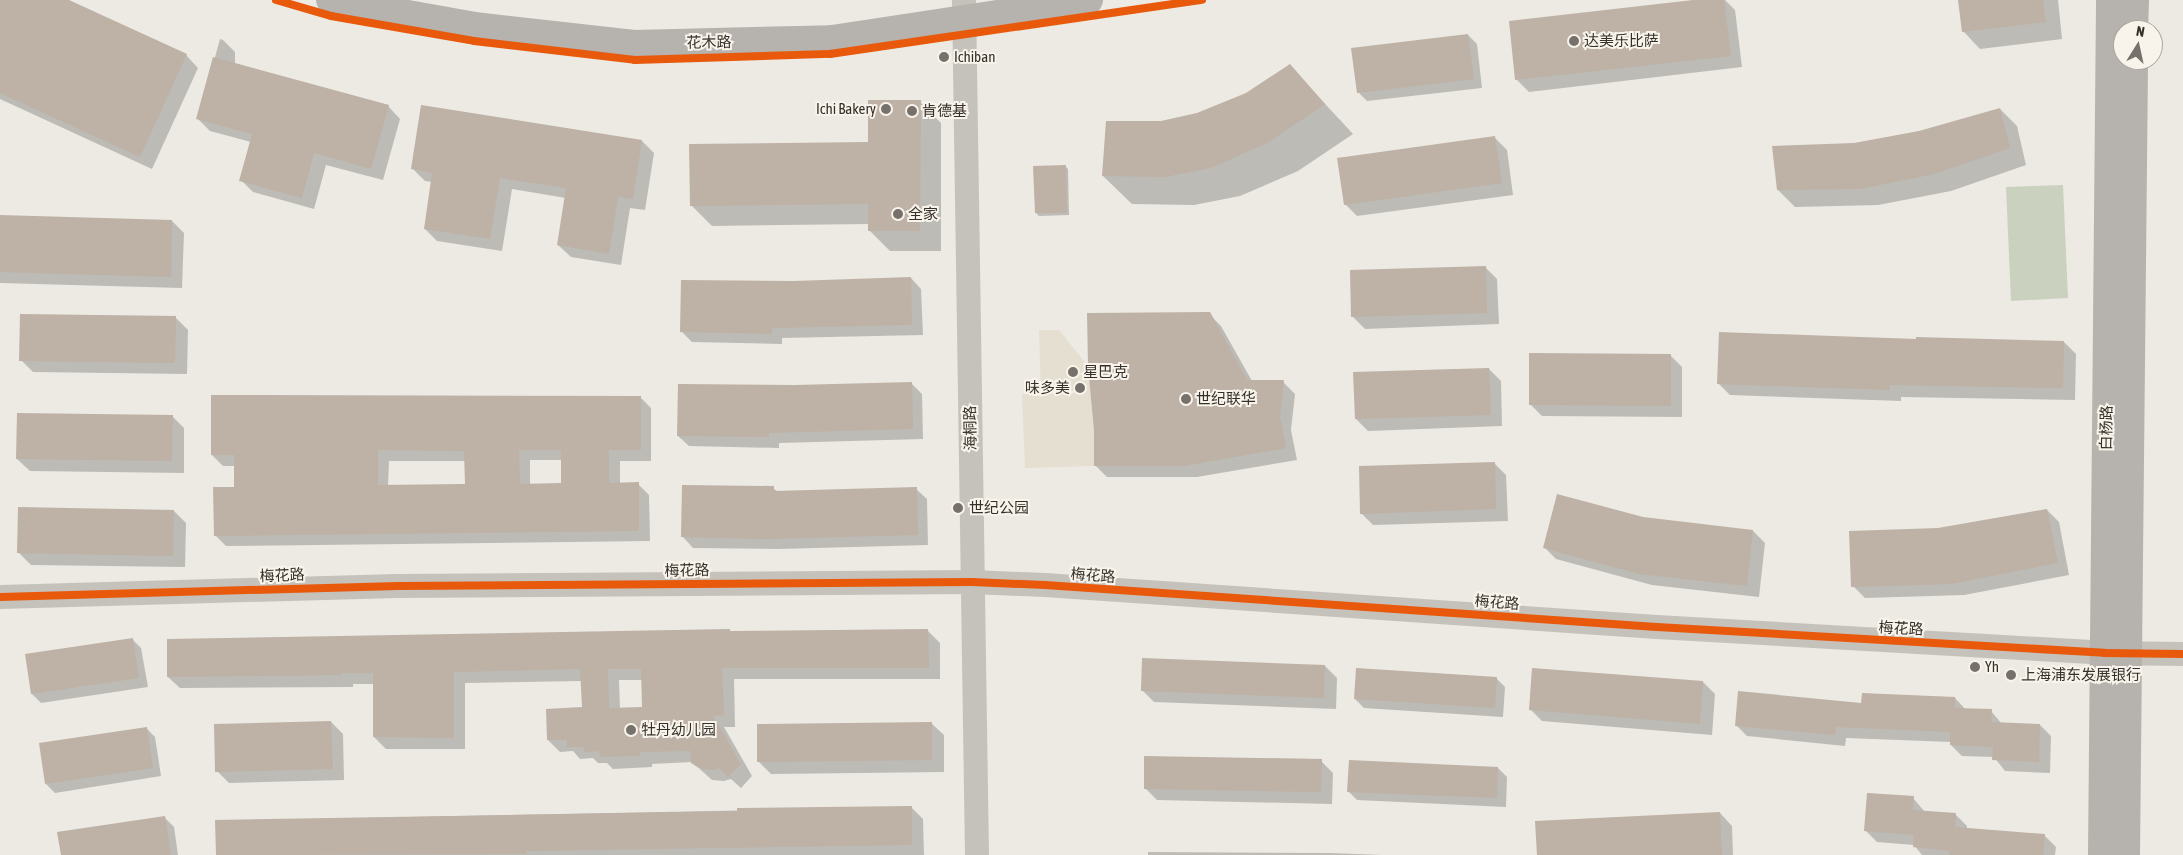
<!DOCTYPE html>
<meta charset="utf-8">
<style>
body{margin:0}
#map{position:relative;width:2183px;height:855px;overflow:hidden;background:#eceae3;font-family:"Asap Condensed","Noto Sans SC",sans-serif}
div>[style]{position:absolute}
.green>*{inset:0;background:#cad1bf}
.plaza>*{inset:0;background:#e5dfd1}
.shadow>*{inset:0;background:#0003}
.building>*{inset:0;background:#beb1a6}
.minor>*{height:24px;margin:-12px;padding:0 12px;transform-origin:12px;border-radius:12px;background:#c5c2bc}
.secondary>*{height:28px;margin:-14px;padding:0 14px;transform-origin:14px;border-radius:14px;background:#b6b2ad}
.cycleway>*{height:8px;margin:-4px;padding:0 4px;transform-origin:4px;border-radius:4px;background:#e8590c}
.dots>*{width:14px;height:14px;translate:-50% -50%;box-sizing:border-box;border:2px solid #f8f4eb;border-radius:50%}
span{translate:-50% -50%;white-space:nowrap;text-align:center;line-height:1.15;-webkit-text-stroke:4px #f8f4eb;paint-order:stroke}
.poi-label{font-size:15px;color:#36302a}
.left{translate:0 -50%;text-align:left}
.right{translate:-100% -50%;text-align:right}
.street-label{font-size:15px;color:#36302a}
.north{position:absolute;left:2113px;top:20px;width:50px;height:50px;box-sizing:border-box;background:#f8f4eb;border:1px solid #aaa69e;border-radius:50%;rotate:10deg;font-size:14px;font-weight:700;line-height:20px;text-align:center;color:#36302a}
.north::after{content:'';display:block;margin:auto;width:18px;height:22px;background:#76716b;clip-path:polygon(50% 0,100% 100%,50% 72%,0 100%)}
</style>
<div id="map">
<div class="green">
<div style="clip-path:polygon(2063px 185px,2068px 298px,2011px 301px,2006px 187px)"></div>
</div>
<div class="plaza">
<div style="clip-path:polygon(1039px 330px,1059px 330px,1088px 366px,1094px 431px,1094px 466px,1025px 468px,1022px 394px,1041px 394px)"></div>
</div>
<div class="shadow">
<div style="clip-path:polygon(0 0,66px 0,186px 55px,198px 68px,152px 169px,0 99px)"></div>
<div style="clip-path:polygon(1704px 0,1725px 0,1735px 10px,1742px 67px,1529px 92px,1517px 80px,1510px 23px)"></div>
<div style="clip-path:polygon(1959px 0,2058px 0,2062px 39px,1980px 49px,1963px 31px)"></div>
<div style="clip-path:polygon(1468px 35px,1477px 44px,1482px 88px,1367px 101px,1358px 92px)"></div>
<div style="clip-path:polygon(220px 39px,223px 40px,235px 52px,235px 65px,388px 106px,400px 119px,383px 180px,326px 165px,314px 209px,253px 192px,241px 180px,251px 142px,210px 131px,198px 119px)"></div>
<div style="clip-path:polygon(1290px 66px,1353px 134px,1298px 171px,1240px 196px,1194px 205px,1132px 204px,1103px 176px,1161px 122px,1197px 114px,1246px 95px)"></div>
<div style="clip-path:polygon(920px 102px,941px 123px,941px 251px,890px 251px,869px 230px,869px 224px,712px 226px,691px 205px,869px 143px)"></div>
<div style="clip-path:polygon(2000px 109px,2017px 126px,2026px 165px,1951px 191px,1878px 205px,1795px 207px,1778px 190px,1854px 144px,1919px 133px)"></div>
<div style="clip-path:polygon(1495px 138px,1507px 150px,1513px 195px,1357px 216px,1345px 204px)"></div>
<div style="clip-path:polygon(642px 141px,654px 153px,645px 210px,630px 208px,621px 265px,571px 257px,558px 245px,566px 198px,512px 189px,502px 251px,437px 241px,425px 229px,432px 182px,425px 181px,413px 169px)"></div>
<div style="clip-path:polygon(1065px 166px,1068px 169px,1069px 215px,1039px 216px,1036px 213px)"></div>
<div style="clip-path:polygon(0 216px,172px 221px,184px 233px,182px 288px,0 283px)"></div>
<div style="clip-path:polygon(1485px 267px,1497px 279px,1499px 324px,1365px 329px,1353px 317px)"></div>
<div style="clip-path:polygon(911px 278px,921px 289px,923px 335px,782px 338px,782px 344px,692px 342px,682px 332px,794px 282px)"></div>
<div style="clip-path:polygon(1209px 314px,1221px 326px,1252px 381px,1283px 382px,1295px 394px,1291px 430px,1297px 460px,1197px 477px,1107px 477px,1095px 465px)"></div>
<div style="clip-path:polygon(176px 318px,188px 330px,187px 374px,33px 372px,21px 360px)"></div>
<div style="clip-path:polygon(2064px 342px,2076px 354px,2075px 400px,1901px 397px,1901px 401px,1730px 395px,1718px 383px)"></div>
<div style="clip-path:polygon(1670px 355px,1682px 367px,1682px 417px,1542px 416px,1530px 404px)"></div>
<div style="clip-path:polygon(1489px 369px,1501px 381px,1502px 426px,1368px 431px,1356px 419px)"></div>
<div style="clip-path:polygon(911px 383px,922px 394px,923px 439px,779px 443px,779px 448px,689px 446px,678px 436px)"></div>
<div style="clip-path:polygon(evenodd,640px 397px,651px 408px,651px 461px,620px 461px,620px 484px,638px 484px,649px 495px,650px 541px,226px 546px,215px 535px,235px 488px,235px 466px,223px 466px,212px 455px,640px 397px,530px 460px,562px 460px,562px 484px,530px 485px,530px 460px,640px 397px,389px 461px,466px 461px,466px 485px,388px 486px,389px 461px)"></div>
<div style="clip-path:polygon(172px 416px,184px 428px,184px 473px,30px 471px,17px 459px)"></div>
<div style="clip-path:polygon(1494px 463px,1506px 475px,1508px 521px,1373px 525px,1361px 513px)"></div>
<div style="clip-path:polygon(773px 488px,778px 492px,916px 489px,927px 499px,928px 545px,778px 549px,693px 548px,683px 537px)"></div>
<div style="clip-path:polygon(2047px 510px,2059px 522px,2069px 575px,1964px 595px,1865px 598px,1853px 586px)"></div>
<div style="clip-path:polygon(174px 511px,186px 523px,185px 567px,31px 565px,19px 553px)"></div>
<div style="clip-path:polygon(1643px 518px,1753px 531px,1765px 543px,1759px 597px,1652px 585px,1556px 559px,1544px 547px)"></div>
<div style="clip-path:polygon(evenodd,928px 631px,940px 643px,940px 679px,734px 679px,735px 727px,724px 727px,752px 776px,741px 788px,731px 779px,724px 781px,712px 780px,692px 762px,652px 764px,652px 767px,613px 769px,607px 763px,598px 763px,593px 758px,580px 759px,573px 751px,560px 752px,548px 740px,583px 709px,582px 681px,465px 683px,465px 749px,386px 749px,374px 737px,374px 684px,353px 684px,353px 687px,180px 688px,168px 677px,928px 631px,619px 680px,643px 680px,644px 708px,620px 709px,619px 680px)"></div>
<div style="clip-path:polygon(132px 639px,141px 648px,148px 687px,41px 703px,32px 694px,26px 655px)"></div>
<div style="clip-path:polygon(1325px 666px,1337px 678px,1336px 709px,1154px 702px,1142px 690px)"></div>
<div style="clip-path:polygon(1496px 678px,1505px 687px,1503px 717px,1364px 708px,1355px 699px)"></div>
<div style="clip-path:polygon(1703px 682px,1715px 694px,1712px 735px,1542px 721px,1530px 709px)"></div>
<div style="clip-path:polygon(1955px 698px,1966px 710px,1991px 711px,2002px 724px,2040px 725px,2051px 736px,2050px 773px,2005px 771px,1994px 757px,1962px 756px,1951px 745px,1951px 742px,1846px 738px,1845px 746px,1747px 736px,1736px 725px,1862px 704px)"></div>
<div style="clip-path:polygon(331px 722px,343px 734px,344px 780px,229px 783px,217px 771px)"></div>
<div style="clip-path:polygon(931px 723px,944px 735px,944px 772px,771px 774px,759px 762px)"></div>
<div style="clip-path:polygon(146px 728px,155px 737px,161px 776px,55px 793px,46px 784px)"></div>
<div style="clip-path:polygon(1321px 761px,1333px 773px,1332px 804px,1157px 800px,1145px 788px)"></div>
<div style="clip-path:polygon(1498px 768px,1507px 777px,1506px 807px,1357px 800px,1348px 791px)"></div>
<div style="clip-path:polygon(1913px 798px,1925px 812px,1955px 814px,1967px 826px,1967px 829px,2044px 835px,2056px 847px,2055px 855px,1922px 855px,1914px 845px,1877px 842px,1865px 830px)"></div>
<div style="clip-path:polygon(911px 807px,923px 819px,924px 855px,217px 855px,216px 821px)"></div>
<div style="clip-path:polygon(1720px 813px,1732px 826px,1733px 855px,1538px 855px)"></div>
<div style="clip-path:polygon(165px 818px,174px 827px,178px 855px,62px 855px)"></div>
<div style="clip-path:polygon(1148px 852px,1330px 853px,1382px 855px,1148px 855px)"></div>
</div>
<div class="building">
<div style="clip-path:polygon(0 0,69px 0,187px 54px,140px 157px,0 93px)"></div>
<div style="clip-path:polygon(1693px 0,1724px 0,1731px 56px,1515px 80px,1509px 21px)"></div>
<div style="clip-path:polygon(1958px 0,2043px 0,2046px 22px,1962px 32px)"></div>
<div style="clip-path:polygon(1468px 34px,1474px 79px,1357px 93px,1351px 48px)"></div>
<div style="clip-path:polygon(213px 57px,389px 105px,371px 169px,314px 153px,302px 198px,239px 181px,252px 134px,196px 119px)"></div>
<div style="clip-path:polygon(1290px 64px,1325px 104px,1269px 142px,1211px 168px,1165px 177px,1102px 176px,1106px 121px,1161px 121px,1197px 113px,1246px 93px)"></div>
<div style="clip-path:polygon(868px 100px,921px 100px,920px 231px,868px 231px,868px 204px,690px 206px,689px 144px,868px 142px)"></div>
<div style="clip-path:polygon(421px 105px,642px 140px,633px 199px,618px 197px,609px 254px,557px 245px,566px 188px,500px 178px,490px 239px,424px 229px,432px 173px,411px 169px)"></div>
<div style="clip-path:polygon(2000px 108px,2010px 148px,1934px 174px,1860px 189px,1777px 190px,1772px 146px,1854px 143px,1919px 131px)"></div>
<div style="clip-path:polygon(1495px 136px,1502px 183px,1344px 205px,1337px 158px)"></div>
<div style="clip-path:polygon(1066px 165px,1067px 213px,1035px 213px,1033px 166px)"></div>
<div style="clip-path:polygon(0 215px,172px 220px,171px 277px,0 272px)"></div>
<div style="clip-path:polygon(1486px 266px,1487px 313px,1351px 317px,1350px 270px)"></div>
<div style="clip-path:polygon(911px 277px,912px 325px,772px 328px,772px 334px,680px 332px,681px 280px,794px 281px)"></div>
<div style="clip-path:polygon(1210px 312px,1247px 380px,1284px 380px,1280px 417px,1286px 448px,1184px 466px,1094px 466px,1094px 431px,1088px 366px,1087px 313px)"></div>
<div style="clip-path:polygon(20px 314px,176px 316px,175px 363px,19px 361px)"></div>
<div style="clip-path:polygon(1719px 332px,1916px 339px,1916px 337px,2064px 341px,2063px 388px,1890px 385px,1890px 390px,1717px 384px)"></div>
<div style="clip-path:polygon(1529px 353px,1671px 354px,1671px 406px,1529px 405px)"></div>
<div style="clip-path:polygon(1489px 368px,1491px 415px,1355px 419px,1353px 372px)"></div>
<div style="clip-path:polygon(912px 382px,913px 429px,769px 433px,769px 437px,677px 436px,678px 384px,795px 385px)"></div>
<div style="clip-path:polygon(evenodd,211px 395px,641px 396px,641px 450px,609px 450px,609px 483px,639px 482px,639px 531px,214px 536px,213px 487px,234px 487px,234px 455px,211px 455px,211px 395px,378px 450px,464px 451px,465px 484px,378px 485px,378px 450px,211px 395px,519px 450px,561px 450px,561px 483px,520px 484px,519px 450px)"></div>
<div style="clip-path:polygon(17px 413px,173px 415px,172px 461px,16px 459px)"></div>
<div style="clip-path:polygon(1495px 462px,1496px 509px,1360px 514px,1359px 466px)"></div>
<div style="clip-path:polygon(682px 485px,774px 486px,774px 491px,917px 487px,918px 535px,766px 539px,681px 537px)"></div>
<div style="clip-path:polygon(1557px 494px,1643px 517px,1753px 530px,1747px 586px,1639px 574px,1543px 548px)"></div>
<div style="clip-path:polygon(18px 507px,174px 510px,173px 556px,17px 553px)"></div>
<div style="clip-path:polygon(2047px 509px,2058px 563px,1951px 584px,1851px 587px,1849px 531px,1938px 528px)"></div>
<div style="clip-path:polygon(evenodd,730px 629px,730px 631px,928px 629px,929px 668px,722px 668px,724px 715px,713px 716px,741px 764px,728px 777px,719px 768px,712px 770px,699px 768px,691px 763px,690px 751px,640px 752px,640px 756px,600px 757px,599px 751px,584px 752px,584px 747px,567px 747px,567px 740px,547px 740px,546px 709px,582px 707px,580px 669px,454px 672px,454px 738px,373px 737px,373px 673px,342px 673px,342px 675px,167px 677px,167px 639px,730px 629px,608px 669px,641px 669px,642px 707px,609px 708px,608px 669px)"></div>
<div style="clip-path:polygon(133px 638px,139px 678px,31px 694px,25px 654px)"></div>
<div style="clip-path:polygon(1142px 658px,1325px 665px,1324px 698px,1141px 691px)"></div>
<div style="clip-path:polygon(1356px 668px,1497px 677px,1495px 708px,1354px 699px)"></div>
<div style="clip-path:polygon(1532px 668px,1703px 681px,1700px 724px,1529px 710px)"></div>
<div style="clip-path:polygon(1738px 691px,1861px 703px,1862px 693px,1955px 697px,1955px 708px,1992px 709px,1991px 722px,2040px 724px,2039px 762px,1992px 760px,1993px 747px,1950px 745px,1950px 732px,1836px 727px,1835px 735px,1735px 726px)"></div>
<div style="clip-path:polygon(331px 721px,333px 769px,215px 772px,214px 724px)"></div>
<div style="clip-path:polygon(932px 722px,932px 760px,757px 762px,757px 724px)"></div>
<div style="clip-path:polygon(147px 727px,153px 768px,45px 784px,39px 743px)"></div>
<div style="clip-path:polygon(1144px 756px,1322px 759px,1321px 792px,1144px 789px)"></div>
<div style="clip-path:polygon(1349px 760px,1498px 767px,1497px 798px,1347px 792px)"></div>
<div style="clip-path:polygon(1867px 793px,1914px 796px,1913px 810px,1956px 813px,1955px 827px,2045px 834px,2043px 855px,1949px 855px,1949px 851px,1913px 847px,1914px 835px,1864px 831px)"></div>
<div style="clip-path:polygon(912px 806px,912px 845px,526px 851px,526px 854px,216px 855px,215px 820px,737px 811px,737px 808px)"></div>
<div style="clip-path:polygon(1720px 812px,1722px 855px,1537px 855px,1535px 821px)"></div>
<div style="clip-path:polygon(165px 816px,171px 855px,61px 855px,57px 832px)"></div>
</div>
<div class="minor">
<div style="left:964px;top:0;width:855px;rotate:89.13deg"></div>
<div style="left:0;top:597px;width:398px;rotate:-1.6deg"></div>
<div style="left:398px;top:586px;width:574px;rotate:-0.4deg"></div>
<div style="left:972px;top:582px;width:73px;rotate:2.4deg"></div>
<div style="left:1045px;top:585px;width:613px;rotate:3.93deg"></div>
<div style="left:1657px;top:627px;width:448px;rotate:3.3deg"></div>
<div style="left:2104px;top:653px;width:79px;rotate:0.7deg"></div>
</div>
<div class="secondary">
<div style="left:330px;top:0;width:146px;rotate:10.2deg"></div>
<div style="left:474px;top:26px;width:161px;rotate:6.4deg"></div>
<div style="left:634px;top:44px;width:198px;rotate:-1.4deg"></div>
<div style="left:832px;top:39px;width:260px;rotate:-8.6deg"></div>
<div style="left:2134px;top:30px;width:30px;rotate:-88deg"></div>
<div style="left:2102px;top:855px;width:855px;rotate:-89.46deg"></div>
<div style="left:2126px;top:855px;width:795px;rotate:-89.42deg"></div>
</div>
<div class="cycleway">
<div style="left:276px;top:0;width:57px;rotate:16.2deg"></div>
<div style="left:331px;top:16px;width:145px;rotate:9.9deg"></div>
<div style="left:474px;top:41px;width:162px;rotate:6.7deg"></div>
<div style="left:635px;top:60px;width:195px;rotate:-1.8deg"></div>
<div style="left:830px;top:54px;width:376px;rotate:-8.3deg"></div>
<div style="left:0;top:597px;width:398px;rotate:-1.6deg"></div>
<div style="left:398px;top:586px;width:574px;rotate:-0.4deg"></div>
<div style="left:972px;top:582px;width:73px;rotate:2.4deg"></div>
<div style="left:1045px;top:585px;width:613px;rotate:3.93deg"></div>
<div style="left:1657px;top:627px;width:448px;rotate:3.3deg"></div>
<div style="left:2104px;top:653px;width:79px;rotate:0.7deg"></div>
</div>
<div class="dots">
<div style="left:1574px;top:41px;background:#76716b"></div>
<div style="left:944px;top:57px;background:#76716b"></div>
<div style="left:886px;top:109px;background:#76716b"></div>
<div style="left:912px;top:111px;background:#76716b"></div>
<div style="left:898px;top:214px;background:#76716b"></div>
<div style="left:1073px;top:372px;background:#76716b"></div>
<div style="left:1080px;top:388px;background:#76716b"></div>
<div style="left:1186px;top:399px;background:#76716b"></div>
<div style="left:958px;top:508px;background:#76716b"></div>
<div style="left:1975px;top:667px;background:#76716b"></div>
<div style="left:2011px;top:675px;background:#76716b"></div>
<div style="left:631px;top:730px;background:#76716b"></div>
</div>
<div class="poi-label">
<span class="left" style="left:1584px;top:41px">达美乐比萨</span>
<span class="left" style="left:954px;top:57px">Ichiban</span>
<span class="right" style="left:876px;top:109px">Ichi Bakery</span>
<span class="left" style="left:922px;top:111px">肯德基</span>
<span class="left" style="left:908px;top:214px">全家</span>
<span class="left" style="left:1083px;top:372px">星巴克</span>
<span class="right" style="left:1070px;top:388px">味多美</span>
<span class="left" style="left:1196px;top:399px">世纪联华</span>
<span class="left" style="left:969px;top:508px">世纪公园</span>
<span class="left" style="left:1985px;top:667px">Yh</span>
<span class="left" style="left:2021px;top:675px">上海浦东发展银行</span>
<span class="left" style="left:641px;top:730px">牡丹幼儿园</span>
</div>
<div class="street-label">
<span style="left:709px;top:42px;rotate:-1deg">花木路</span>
<span style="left:970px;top:428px;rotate:-91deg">海桐路</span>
<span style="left:2106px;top:428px;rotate:-89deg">白杨路</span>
<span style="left:687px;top:570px;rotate:-1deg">梅花路</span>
<span style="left:282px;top:575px;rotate:-2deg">梅花路</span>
<span style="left:1093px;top:575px;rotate:4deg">梅花路</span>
<span style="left:1497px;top:602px;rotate:4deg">梅花路</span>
<span style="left:1901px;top:628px;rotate:3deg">梅花路</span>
</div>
<div class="north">N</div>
</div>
